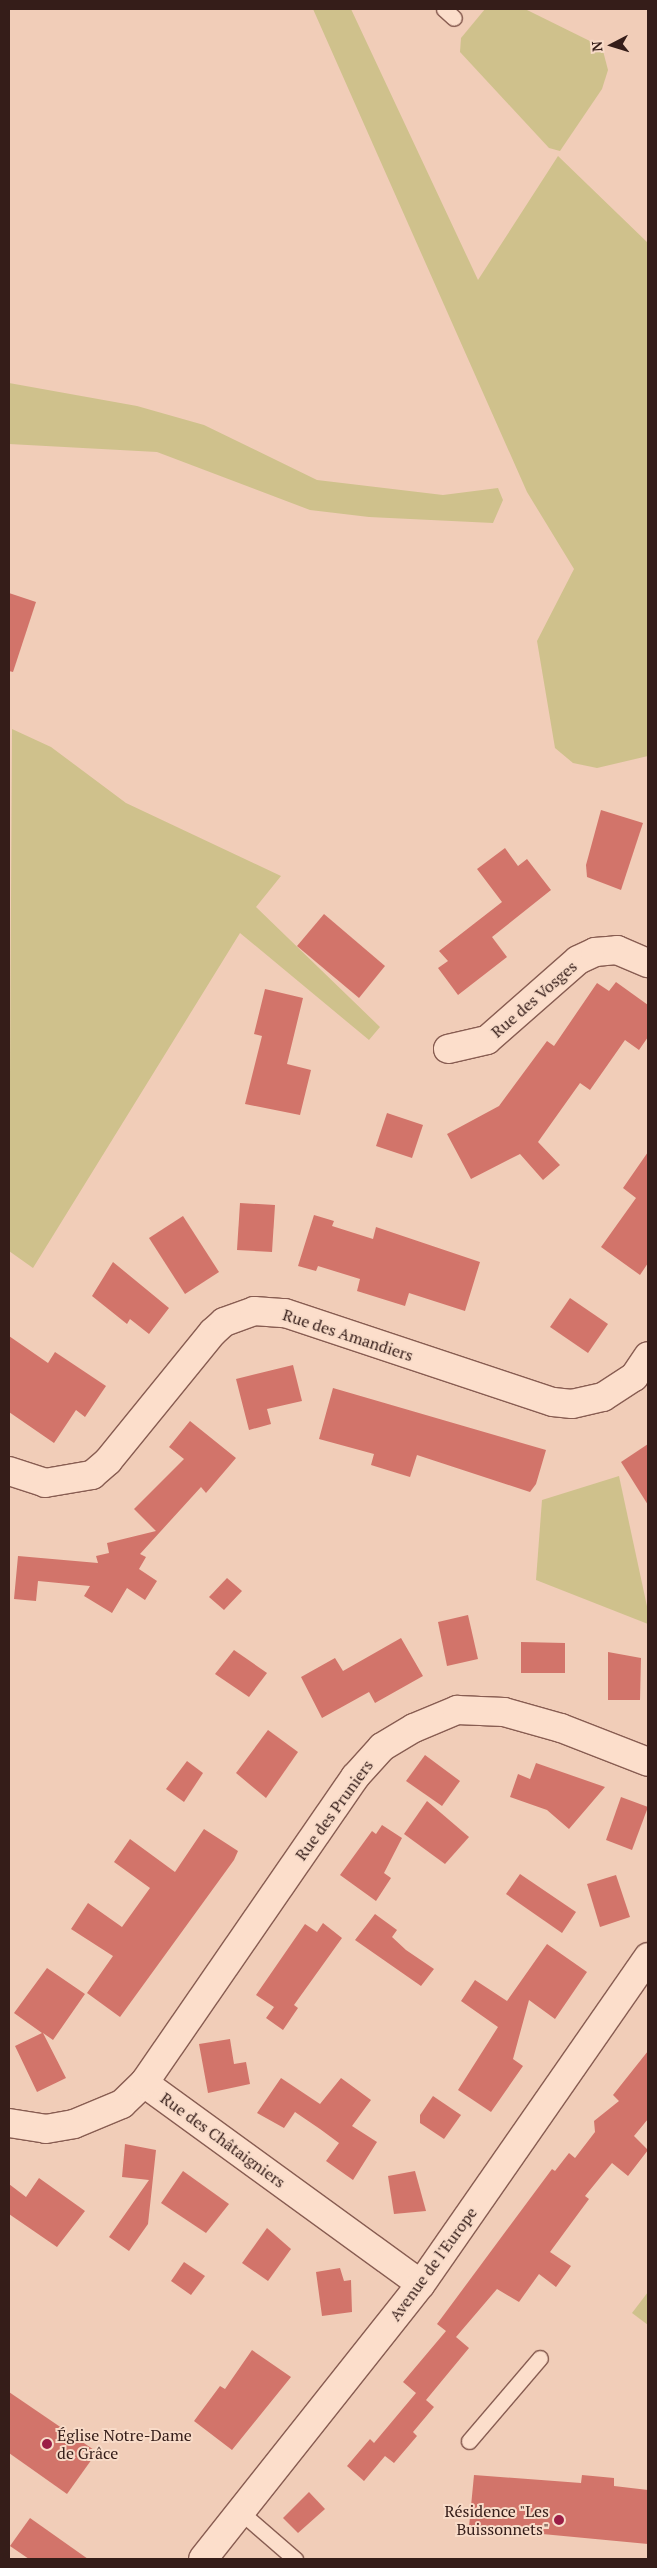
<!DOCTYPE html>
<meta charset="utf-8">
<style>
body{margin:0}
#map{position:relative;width:657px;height:2568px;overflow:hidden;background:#f1cdb8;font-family:"PT Serif",serif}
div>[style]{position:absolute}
.green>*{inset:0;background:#cfc18c}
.building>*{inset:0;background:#d2746a}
.roads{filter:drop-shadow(1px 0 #885d52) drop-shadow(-1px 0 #885d52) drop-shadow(0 1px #885d52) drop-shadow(0 -1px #885d52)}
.lane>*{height:15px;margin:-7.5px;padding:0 7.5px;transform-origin:7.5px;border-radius:7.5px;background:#fcdecb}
.street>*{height:28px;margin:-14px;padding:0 14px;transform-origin:14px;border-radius:14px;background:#fcdecb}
.dots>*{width:14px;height:14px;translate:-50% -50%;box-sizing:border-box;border:2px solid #f8dbc8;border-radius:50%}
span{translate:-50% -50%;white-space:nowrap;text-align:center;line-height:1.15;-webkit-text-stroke:4px #f8dbc8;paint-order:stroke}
.street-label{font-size:16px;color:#351d19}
.poi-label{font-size:16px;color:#351d19}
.left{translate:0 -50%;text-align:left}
.right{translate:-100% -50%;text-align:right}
.frame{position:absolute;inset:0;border:10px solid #351d19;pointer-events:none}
.north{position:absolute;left:587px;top:20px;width:50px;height:50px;-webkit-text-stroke:4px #f8dbc8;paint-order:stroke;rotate:265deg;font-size:14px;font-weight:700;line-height:20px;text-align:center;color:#351d19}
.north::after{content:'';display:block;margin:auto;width:18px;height:22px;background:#351d19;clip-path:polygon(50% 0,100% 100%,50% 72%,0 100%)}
</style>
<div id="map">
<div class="green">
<div style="clip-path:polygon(313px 9px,351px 9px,478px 280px,558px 156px,648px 243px,648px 756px,597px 768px,573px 763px,555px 748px,537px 641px,574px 569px,527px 492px)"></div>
<div style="clip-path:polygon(485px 9px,525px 9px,602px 47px,608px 70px,602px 89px,560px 151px,549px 148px,460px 52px,461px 38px)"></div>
<div style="clip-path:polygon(9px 383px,137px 406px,204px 425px,317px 480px,443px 495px,498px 488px,503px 500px,493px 523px,369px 517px,310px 510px,157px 452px,9px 444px)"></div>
<div style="clip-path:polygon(12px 729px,51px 747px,126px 803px,281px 876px,256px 907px,380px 1027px,369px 1040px,240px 933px,33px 1268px,9px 1251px)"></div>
<div style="clip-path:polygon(619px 1476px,648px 1611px,648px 1624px,536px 1580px,542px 1500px)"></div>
<div style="clip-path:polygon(648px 2292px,648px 2325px,632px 2313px)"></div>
</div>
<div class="building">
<div style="clip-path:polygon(9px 593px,36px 602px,13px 672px,9px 671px)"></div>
<div style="clip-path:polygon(601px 810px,643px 823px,621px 890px,587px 877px,586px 865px)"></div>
<div style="clip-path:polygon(505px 848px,518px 866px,527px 859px,551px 890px,492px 937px,507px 957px,458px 995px,438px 968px,448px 961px,439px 951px,502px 902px,477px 869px)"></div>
<div style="clip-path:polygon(324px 914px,385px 966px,359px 998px,297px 946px)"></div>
<div style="clip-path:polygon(616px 982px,648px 1005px,648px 1037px,639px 1050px,625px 1040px,590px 1090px,580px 1083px,538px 1142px,560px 1165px,543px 1180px,520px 1154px,471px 1179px,447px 1134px,499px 1106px,547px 1041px,554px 1046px,597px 983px,609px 991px)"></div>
<div style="clip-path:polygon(265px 989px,303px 998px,287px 1064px,311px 1070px,300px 1115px,245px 1104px,262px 1036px,254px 1034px)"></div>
<div style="clip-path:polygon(387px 1113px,423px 1125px,412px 1158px,376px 1146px)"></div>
<div style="clip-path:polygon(648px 1152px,648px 1263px,640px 1275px,601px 1247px,636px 1198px,623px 1188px)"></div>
<div style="clip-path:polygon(240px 1203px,275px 1205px,272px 1252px,237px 1250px)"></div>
<div style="clip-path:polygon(314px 1215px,334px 1221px,332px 1226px,373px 1239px,376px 1227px,480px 1262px,465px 1311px,409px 1293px,405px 1306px,357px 1291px,360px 1279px,318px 1266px,316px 1271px,298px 1266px)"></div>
<div style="clip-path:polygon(183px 1216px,219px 1272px,185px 1294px,149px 1238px)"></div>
<div style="clip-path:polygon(113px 1262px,169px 1308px,149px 1334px,130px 1319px,127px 1324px,92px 1296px)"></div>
<div style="clip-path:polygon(570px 1298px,608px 1324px,588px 1353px,550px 1327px)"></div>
<div style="clip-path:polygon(9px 1336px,48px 1363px,55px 1352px,106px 1386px,85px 1417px,76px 1410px,54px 1443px,9px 1412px)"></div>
<div style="clip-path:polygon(293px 1365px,302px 1401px,267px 1409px,271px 1424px,249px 1430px,236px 1379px)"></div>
<div style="clip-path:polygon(333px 1388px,546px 1450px,536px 1484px,530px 1492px,417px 1455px,410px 1477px,371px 1465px,374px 1454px,319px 1439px)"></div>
<div style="clip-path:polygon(190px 1421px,236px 1458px,206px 1493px,201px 1487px,140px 1554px,146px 1557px,139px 1569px,157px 1581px,145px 1600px,127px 1588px,112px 1613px,84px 1596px,90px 1586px,38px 1581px,36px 1601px,14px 1599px,18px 1556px,98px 1563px,96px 1556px,109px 1553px,107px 1543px,156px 1531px,134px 1509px,184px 1459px,169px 1447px)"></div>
<div style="clip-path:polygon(648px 1444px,648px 1505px,621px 1462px)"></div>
<div style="clip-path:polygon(227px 1578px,242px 1591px,224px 1610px,209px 1597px)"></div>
<div style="clip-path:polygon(468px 1615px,478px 1659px,447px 1666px,438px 1622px)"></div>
<div style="clip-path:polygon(401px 1638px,423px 1676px,375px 1703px,369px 1692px,322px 1718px,301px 1677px,335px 1658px,343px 1671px)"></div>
<div style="clip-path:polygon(521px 1642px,565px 1643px,565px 1673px,521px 1673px)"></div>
<div style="clip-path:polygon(234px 1650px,267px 1673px,249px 1697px,215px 1674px)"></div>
<div style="clip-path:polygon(608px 1652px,641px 1658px,640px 1700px,608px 1700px)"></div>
<div style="clip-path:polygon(268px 1730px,298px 1752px,266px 1798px,236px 1773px)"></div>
<div style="clip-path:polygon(425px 1755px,460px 1781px,442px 1806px,406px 1781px)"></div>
<div style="clip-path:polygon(187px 1761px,203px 1773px,184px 1802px,166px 1789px)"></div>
<div style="clip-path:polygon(536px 1763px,605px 1787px,569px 1829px,547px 1810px,510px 1797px,518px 1774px,530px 1779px)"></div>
<div style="clip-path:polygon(621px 1797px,648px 1807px,632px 1850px,606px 1840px)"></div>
<div style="clip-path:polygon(427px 1801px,469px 1837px,445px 1864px,404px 1834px)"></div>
<div style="clip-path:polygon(382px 1825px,402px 1838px,384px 1873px,391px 1878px,376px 1901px,340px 1875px,372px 1831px,376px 1834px)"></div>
<div style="clip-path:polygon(204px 1829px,238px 1851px,234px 1860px,120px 2017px,87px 1993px,113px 1956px,71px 1929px,88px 1903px,122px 1927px,150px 1888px,114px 1862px,130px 1839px,175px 1872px)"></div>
<div style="clip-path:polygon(520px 1874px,576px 1912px,562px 1933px,506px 1894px)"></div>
<div style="clip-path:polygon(616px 1875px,630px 1917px,600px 1927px,587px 1884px)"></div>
<div style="clip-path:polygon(375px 1914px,397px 1930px,392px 1937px,406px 1950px,434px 1969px,421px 1986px,355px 1940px)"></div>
<div style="clip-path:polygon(323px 1923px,342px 1938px,294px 2005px,298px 2008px,283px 2030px,266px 2018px,274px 2007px,256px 1995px,305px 1924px,317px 1932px)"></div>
<div style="clip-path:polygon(547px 1944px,587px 1972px,555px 2019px,529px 2000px,513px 2059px,523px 2066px,491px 2112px,458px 2090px,498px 2027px,461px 2001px,475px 1980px,507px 2001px)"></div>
<div style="clip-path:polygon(47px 1968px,85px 1994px,53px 2040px,43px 2033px,66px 2078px,37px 2092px,15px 2046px,42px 2033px,14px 2013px)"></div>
<div style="clip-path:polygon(230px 2039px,234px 2064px,246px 2062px,250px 2084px,208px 2093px,199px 2044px)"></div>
<div style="clip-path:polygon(648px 2051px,648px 2119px,634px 2136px,648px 2150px,628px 2176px,612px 2163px,585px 2196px,589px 2199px,550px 2252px,571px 2266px,556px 2287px,539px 2274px,519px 2302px,497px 2289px,456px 2337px,469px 2348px,426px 2400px,434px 2407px,413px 2432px,417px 2436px,394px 2463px,385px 2456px,364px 2481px,347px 2466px,370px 2439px,374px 2443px,416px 2393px,403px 2382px,446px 2331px,437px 2324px,552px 2169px,555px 2171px,569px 2153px,575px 2158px,595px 2132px,594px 2121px,619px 2101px,613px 2095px)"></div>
<div style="clip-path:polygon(281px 2078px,320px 2104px,341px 2078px,371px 2100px,352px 2126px,377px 2142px,353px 2180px,326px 2161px,339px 2143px,320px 2129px,295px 2112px,284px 2128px,257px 2113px)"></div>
<div style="clip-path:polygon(433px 2096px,461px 2115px,444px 2139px,420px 2123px,420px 2115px)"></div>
<div style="clip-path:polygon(125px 2144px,156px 2150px,148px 2224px,129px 2251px,109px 2237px,149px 2180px,122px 2177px)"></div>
<div style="clip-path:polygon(183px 2171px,229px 2204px,206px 2233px,161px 2203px)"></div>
<div style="clip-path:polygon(415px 2171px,426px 2211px,394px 2214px,388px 2176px)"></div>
<div style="clip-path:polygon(39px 2178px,85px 2211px,57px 2247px,9px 2214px,9px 2184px,26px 2197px)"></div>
<div style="clip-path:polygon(267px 2228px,291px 2249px,268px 2281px,242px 2263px)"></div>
<div style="clip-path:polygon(184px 2262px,205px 2276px,191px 2295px,171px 2281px)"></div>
<div style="clip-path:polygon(340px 2268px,344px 2281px,351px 2280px,352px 2312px,322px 2316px,316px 2272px)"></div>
<div style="clip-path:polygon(252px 2350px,291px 2377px,232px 2450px,194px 2421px,220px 2386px,225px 2389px)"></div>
<div style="clip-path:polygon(9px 2392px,97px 2452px,67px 2494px,9px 2453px)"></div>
<div style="clip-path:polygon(474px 2475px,581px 2483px,582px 2475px,614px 2478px,614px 2486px,648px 2490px,648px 2544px,469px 2527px)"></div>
<div style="clip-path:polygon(309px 2492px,325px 2509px,298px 2533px,283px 2518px)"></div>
<div style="clip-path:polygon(30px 2518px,88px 2559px,29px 2559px,10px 2546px)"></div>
</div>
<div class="roads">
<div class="lane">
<div style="left:444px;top:9px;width:13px;rotate:42deg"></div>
<div style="left:469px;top:2441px;width:109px;rotate:-49.5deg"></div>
<div style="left:243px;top:2514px;width:69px;rotate:40.9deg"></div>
</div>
<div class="street">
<div style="left:448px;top:1049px;width:40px;rotate:-13deg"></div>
<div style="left:487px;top:1040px;width:121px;rotate:-41.3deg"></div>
<div style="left:578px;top:960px;width:19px;rotate:-25deg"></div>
<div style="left:595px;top:952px;width:22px;rotate:-5deg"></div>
<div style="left:617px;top:950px;width:34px;rotate:23deg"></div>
<div style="left:9px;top:1471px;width:38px;rotate:18deg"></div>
<div style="left:45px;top:1483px;width:48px;rotate:-9.7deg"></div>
<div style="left:92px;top:1475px;width:21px;rotate:-41deg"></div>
<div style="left:108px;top:1461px;width:166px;rotate:-50.9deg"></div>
<div style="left:213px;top:1332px;width:15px;rotate:-42deg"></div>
<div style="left:224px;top:1322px;width:32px;rotate:-20deg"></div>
<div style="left:254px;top:1311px;width:31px;rotate:4deg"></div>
<div style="left:285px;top:1313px;width:282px;rotate:18.4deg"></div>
<div style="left:553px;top:1402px;width:19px;rotate:6deg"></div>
<div style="left:572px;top:1404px;width:32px;rotate:-13deg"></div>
<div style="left:603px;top:1397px;width:37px;rotate:-33deg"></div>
<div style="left:634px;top:1377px;width:25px;rotate:-56deg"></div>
<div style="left:144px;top:2083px;width:342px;rotate:36deg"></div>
<div style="left:9px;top:2123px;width:37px;rotate:9deg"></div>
<div style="left:46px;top:2129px;width:28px;rotate:-10deg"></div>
<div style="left:74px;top:2124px;width:52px;rotate:-22.6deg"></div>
<div style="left:122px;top:2104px;width:30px;rotate:-44deg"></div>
<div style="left:144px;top:2083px;width:372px;rotate:-55.4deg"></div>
<div style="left:355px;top:1777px;width:40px;rotate:-48deg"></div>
<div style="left:382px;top:1747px;width:37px;rotate:-31deg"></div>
<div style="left:414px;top:1728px;width:47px;rotate:-22.7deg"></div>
<div style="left:457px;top:1710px;width:47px;rotate:2.4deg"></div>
<div style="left:504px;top:1712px;width:59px;rotate:15.7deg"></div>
<div style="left:561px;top:1728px;width:93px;rotate:21.3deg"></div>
<div style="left:203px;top:2559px;width:351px;rotate:-51.6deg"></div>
<div style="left:421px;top:2284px;width:398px;rotate:-55.2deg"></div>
</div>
</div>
<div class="dots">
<div style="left:47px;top:2444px;background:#9b1e47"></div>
<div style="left:559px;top:2520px;background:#9b1e47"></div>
</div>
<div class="street-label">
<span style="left:534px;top:999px;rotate:-41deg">Rue des Vosges</span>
<span style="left:348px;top:1335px;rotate:18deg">Rue des Amandiers</span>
<span style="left:334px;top:1810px;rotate:-54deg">Rue des Pruniers</span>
<span style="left:223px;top:2140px;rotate:36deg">Rue des Châtaigniers</span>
<span style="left:433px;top:2264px;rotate:-54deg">Avenue de l'Europe</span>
</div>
<div class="poi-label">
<span class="left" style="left:57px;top:2444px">Église Notre-Dame<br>de Grâce</span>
<span class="right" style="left:549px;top:2520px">Résidence "Les<br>Buissonnets"</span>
</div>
<div class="frame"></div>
<div class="north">N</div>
</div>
